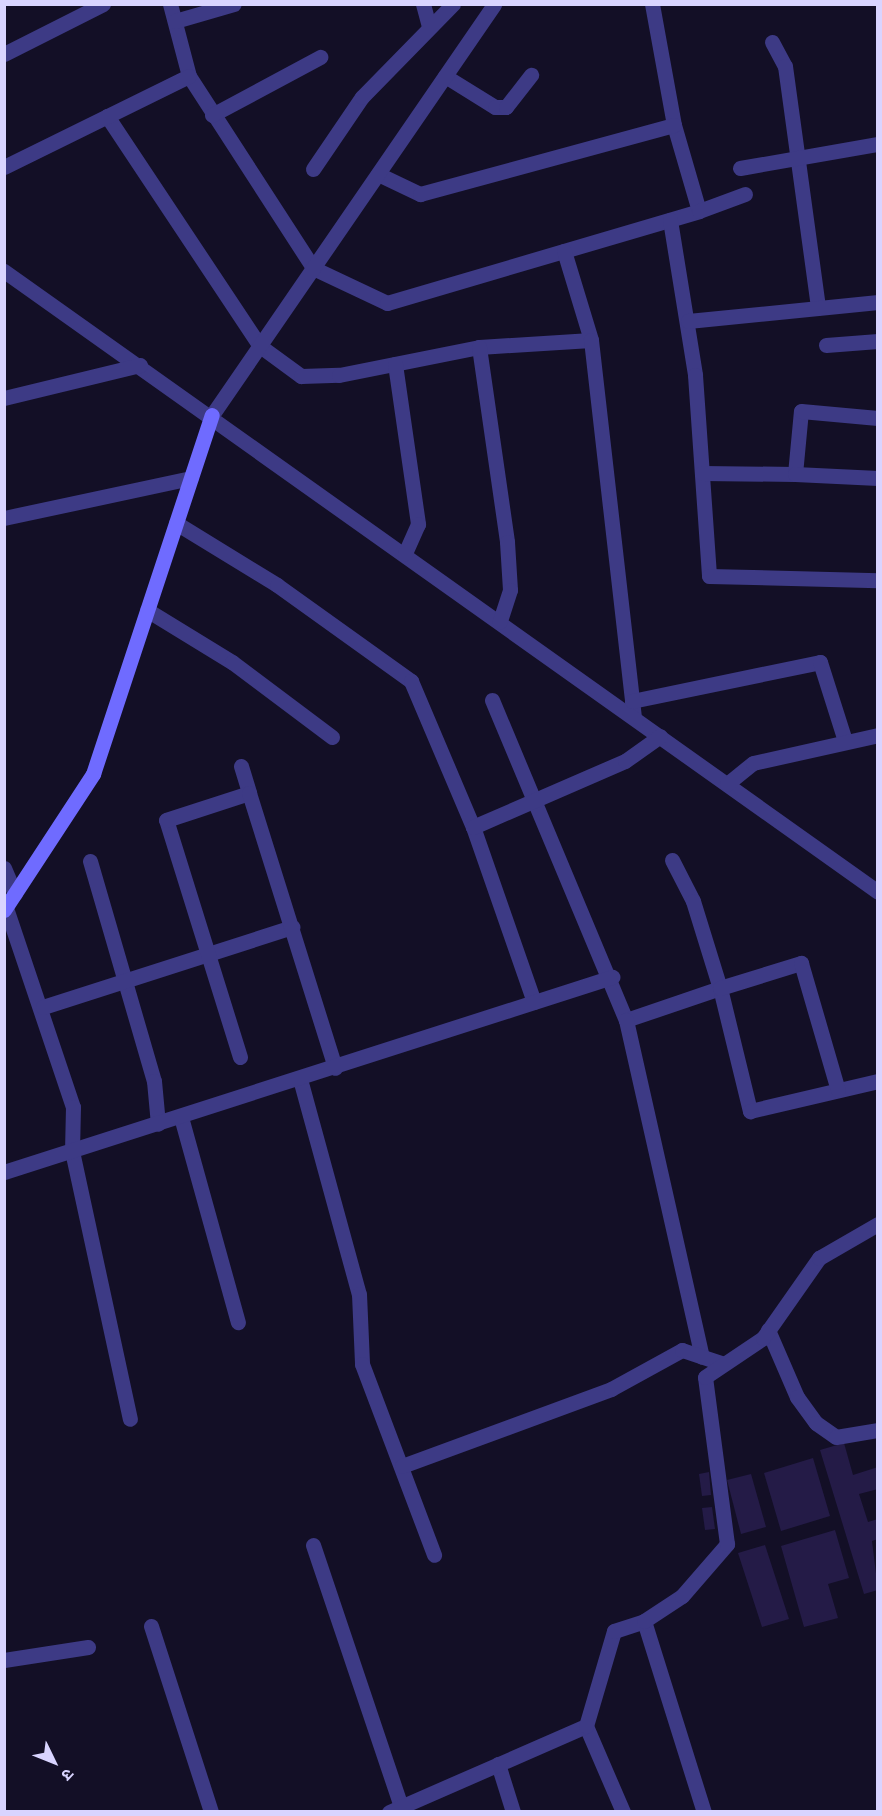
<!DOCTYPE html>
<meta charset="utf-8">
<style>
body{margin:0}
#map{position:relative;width:882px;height:1816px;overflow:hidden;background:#130f26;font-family:Karla,"Noto Sans Devanagari",sans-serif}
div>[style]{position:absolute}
.building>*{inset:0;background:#241b47}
.street>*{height:15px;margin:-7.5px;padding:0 7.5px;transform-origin:7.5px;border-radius:7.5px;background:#3d3a85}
.secondary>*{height:15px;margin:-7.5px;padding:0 7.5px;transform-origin:7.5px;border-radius:7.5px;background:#6f6bff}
span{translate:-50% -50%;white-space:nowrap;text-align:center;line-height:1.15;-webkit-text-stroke:4.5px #130f26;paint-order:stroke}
.frame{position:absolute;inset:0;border:6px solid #d9d4ff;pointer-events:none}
.north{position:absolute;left:24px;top:1732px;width:60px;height:60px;-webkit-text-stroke:4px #130f26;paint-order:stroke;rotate:133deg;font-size:16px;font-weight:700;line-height:24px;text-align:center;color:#d9d4ff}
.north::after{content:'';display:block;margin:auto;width:21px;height:27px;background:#d9d4ff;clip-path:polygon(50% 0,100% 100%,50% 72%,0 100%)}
</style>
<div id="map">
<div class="building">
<div style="clip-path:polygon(844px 1443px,853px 1475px,878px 1467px,878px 1489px,859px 1494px,868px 1522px,878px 1519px,878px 1539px,872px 1541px,878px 1590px,864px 1594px,820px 1450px)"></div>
<div style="clip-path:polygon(813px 1458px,830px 1516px,781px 1531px,764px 1473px)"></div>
<div style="clip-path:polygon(709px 1472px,711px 1495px,702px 1496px,699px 1474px)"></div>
<div style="clip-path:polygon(751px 1474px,766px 1527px,741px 1534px,727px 1480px)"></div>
<div style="clip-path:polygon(712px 1507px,715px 1529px,705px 1530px,702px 1508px)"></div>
<div style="clip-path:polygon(835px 1530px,849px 1578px,828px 1584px,838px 1618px,804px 1627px,781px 1546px)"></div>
<div style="clip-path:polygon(765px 1545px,789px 1619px,762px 1627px,738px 1553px)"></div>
</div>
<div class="street">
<div style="left:170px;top:4px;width:74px;rotate:75.2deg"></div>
<div style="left:189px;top:76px;width:229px;rotate:57.1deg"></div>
<div style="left:313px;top:268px;width:82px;rotate:25.3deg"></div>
<div style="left:387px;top:303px;width:325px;rotate:-16.4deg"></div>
<div style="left:699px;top:211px;width:90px;rotate:-106.2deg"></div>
<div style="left:674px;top:125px;width:123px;rotate:-100.3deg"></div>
<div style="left:423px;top:4px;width:23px;rotate:75deg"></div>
<div style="left:175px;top:21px;width:61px;rotate:-16.1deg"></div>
<div style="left:772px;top:42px;width:27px;rotate:62deg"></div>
<div style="left:785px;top:66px;width:244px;rotate:82.2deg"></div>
<div style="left:4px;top:54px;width:111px;rotate:-26.8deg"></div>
<div style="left:445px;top:76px;width:59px;rotate:31.8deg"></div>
<div style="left:495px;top:107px;width:11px"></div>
<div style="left:506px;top:107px;width:41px;rotate:-52deg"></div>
<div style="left:212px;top:115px;width:123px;rotate:-28.2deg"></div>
<div style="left:107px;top:116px;width:276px;rotate:56.4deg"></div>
<div style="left:260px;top:346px;width:51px;rotate:36.2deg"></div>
<div style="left:301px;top:376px;width:38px;rotate:-2deg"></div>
<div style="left:339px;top:375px;width:143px;rotate:-11.3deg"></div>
<div style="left:479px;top:347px;width:112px;rotate:-3.6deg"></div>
<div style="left:4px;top:167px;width:206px;rotate:-26.2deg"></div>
<div style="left:740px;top:168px;width:140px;rotate:-9.9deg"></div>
<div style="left:313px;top:169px;width:87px;rotate:-55.8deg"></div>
<div style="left:362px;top:97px;width:130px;rotate:-45.6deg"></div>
<div style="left:378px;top:174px;width:47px;rotate:25.5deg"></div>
<div style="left:420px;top:194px;width:263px;rotate:-15.2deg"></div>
<div style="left:699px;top:211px;width:49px;rotate:-20.3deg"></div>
<div style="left:670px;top:220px;width:157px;rotate:80.8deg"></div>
<div style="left:695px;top:375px;width:201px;rotate:86deg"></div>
<div style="left:709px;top:576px;width:169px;rotate:1.4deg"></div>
<div style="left:564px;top:251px;width:93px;rotate:73.1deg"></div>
<div style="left:591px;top:340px;width:380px;rotate:83.5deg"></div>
<div style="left:4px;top:271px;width:1072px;rotate:35.39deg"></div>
<div style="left:688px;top:321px;width:191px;rotate:-5.7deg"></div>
<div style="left:826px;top:345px;width:52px;rotate:-4.4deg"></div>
<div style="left:479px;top:347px;width:197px;rotate:81.8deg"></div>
<div style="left:507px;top:542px;width:48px;rotate:86.4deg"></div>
<div style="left:510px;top:590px;width:33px;rotate:108deg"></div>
<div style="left:395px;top:364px;width:162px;rotate:81.8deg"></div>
<div style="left:418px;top:524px;width:32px;rotate:114deg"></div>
<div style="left:4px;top:398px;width:140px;rotate:-13.6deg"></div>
<div style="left:212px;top:415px;width:498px;rotate:-55.5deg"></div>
<div style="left:702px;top:473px;width:93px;rotate:0.6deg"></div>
<div style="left:795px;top:474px;width:63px;rotate:-84.6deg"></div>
<div style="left:801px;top:411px;width:77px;rotate:5.2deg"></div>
<div style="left:795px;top:474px;width:83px;rotate:2.8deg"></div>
<div style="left:4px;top:518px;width:191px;rotate:-12.1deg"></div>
<div style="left:176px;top:523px;width:119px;rotate:31.5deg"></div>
<div style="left:277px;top:585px;width:165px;rotate:35.6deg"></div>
<div style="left:411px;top:681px;width:159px;rotate:67deg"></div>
<div style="left:147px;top:610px;width:100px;rotate:31.5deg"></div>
<div style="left:232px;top:662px;width:125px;rotate:36.9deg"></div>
<div style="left:492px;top:700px;width:347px;rotate:67.3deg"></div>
<div style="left:626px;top:1020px;width:99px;rotate:-18.8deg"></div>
<div style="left:720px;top:988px;width:127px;rotate:76.3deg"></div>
<div style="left:750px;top:1111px;width:131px;rotate:-13.2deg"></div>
<div style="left:632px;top:701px;width:192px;rotate:-11.7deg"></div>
<div style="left:820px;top:662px;width:83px;rotate:72.4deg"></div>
<div style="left:241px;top:766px;width:28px;rotate:73deg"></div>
<div style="left:727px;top:784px;width:33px;rotate:-39deg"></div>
<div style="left:753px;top:763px;width:128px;rotate:-12.6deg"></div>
<div style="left:672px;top:860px;width:46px;rotate:62.9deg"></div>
<div style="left:693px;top:901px;width:91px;rotate:72.8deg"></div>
<div style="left:720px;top:988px;width:85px;rotate:-17.2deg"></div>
<div style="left:801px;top:963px;width:132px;rotate:73.8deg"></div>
<div style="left:90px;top:861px;width:229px;rotate:73.8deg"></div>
<div style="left:154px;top:1081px;width:43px;rotate:84.7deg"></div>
<div style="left:4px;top:868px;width:28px;rotate:67deg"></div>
<div style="left:6px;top:908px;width:210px;rotate:71.4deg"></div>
<div style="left:73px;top:1107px;width:44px;rotate:91.3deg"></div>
<div style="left:72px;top:1151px;width:274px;rotate:77.8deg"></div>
<div style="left:534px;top:1002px;width:185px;rotate:-109.2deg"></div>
<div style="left:473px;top:827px;width:166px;rotate:-23.5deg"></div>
<div style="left:625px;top:761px;width:43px;rotate:-35.5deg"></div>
<div style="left:43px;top:1007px;width:262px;rotate:-17.8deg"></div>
<div style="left:626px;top:1020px;width:345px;rotate:77.3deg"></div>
<div style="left:240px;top:1057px;width:248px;rotate:-107.3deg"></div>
<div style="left:166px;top:820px;width:87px;rotate:-18deg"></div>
<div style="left:249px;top:793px;width:288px;rotate:72.6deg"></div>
<div style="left:300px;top:1079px;width:223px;rotate:74.7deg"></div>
<div style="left:359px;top:1294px;width:70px;rotate:87.5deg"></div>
<div style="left:362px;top:1364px;width:204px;rotate:69.3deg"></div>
<div style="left:181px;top:1117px;width:213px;rotate:74.5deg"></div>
<div style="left:4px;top:1172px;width:639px;rotate:-17.78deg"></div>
<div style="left:768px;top:1330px;width:73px;rotate:66.6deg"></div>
<div style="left:797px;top:1397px;width:32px;rotate:54deg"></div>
<div style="left:816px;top:1423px;width:24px;rotate:35deg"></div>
<div style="left:836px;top:1437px;width:43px;rotate:-9.5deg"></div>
<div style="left:402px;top:1466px;width:223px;rotate:-20.2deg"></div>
<div style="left:611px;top:1389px;width:81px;rotate:-28.8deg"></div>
<div style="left:682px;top:1350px;width:44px;rotate:18.4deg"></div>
<div style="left:313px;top:1545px;width:275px;rotate:71.4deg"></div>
<div style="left:644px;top:1621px;width:200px;rotate:72.6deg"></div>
<div style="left:151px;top:1626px;width:195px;rotate:72.1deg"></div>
<div style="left:4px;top:1660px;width:85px;rotate:-8.8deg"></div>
<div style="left:586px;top:1726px;width:94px;rotate:66.7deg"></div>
<div style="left:498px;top:1764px;width:50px;rotate:72.6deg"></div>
<div style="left:389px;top:1812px;width:215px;rotate:-23.6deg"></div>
<div style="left:586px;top:1726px;width:99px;rotate:-73.6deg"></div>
<div style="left:614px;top:1631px;width:32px;rotate:-18deg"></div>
<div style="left:644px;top:1621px;width:45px;rotate:-33.3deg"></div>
<div style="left:682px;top:1596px;width:69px;rotate:-49.1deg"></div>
<div style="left:727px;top:1544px;width:168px;rotate:-97.5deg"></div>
<div style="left:705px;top:1377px;width:70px;rotate:-33.9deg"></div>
<div style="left:763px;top:1338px;width:98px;rotate:-55deg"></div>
<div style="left:819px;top:1258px;width:68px;rotate:-30deg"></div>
</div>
<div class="secondary">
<div style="left:4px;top:910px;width:163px;rotate:-56.8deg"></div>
<div style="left:93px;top:774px;width:378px;rotate:-71.7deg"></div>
</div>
<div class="frame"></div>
<div class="north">उ</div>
</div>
